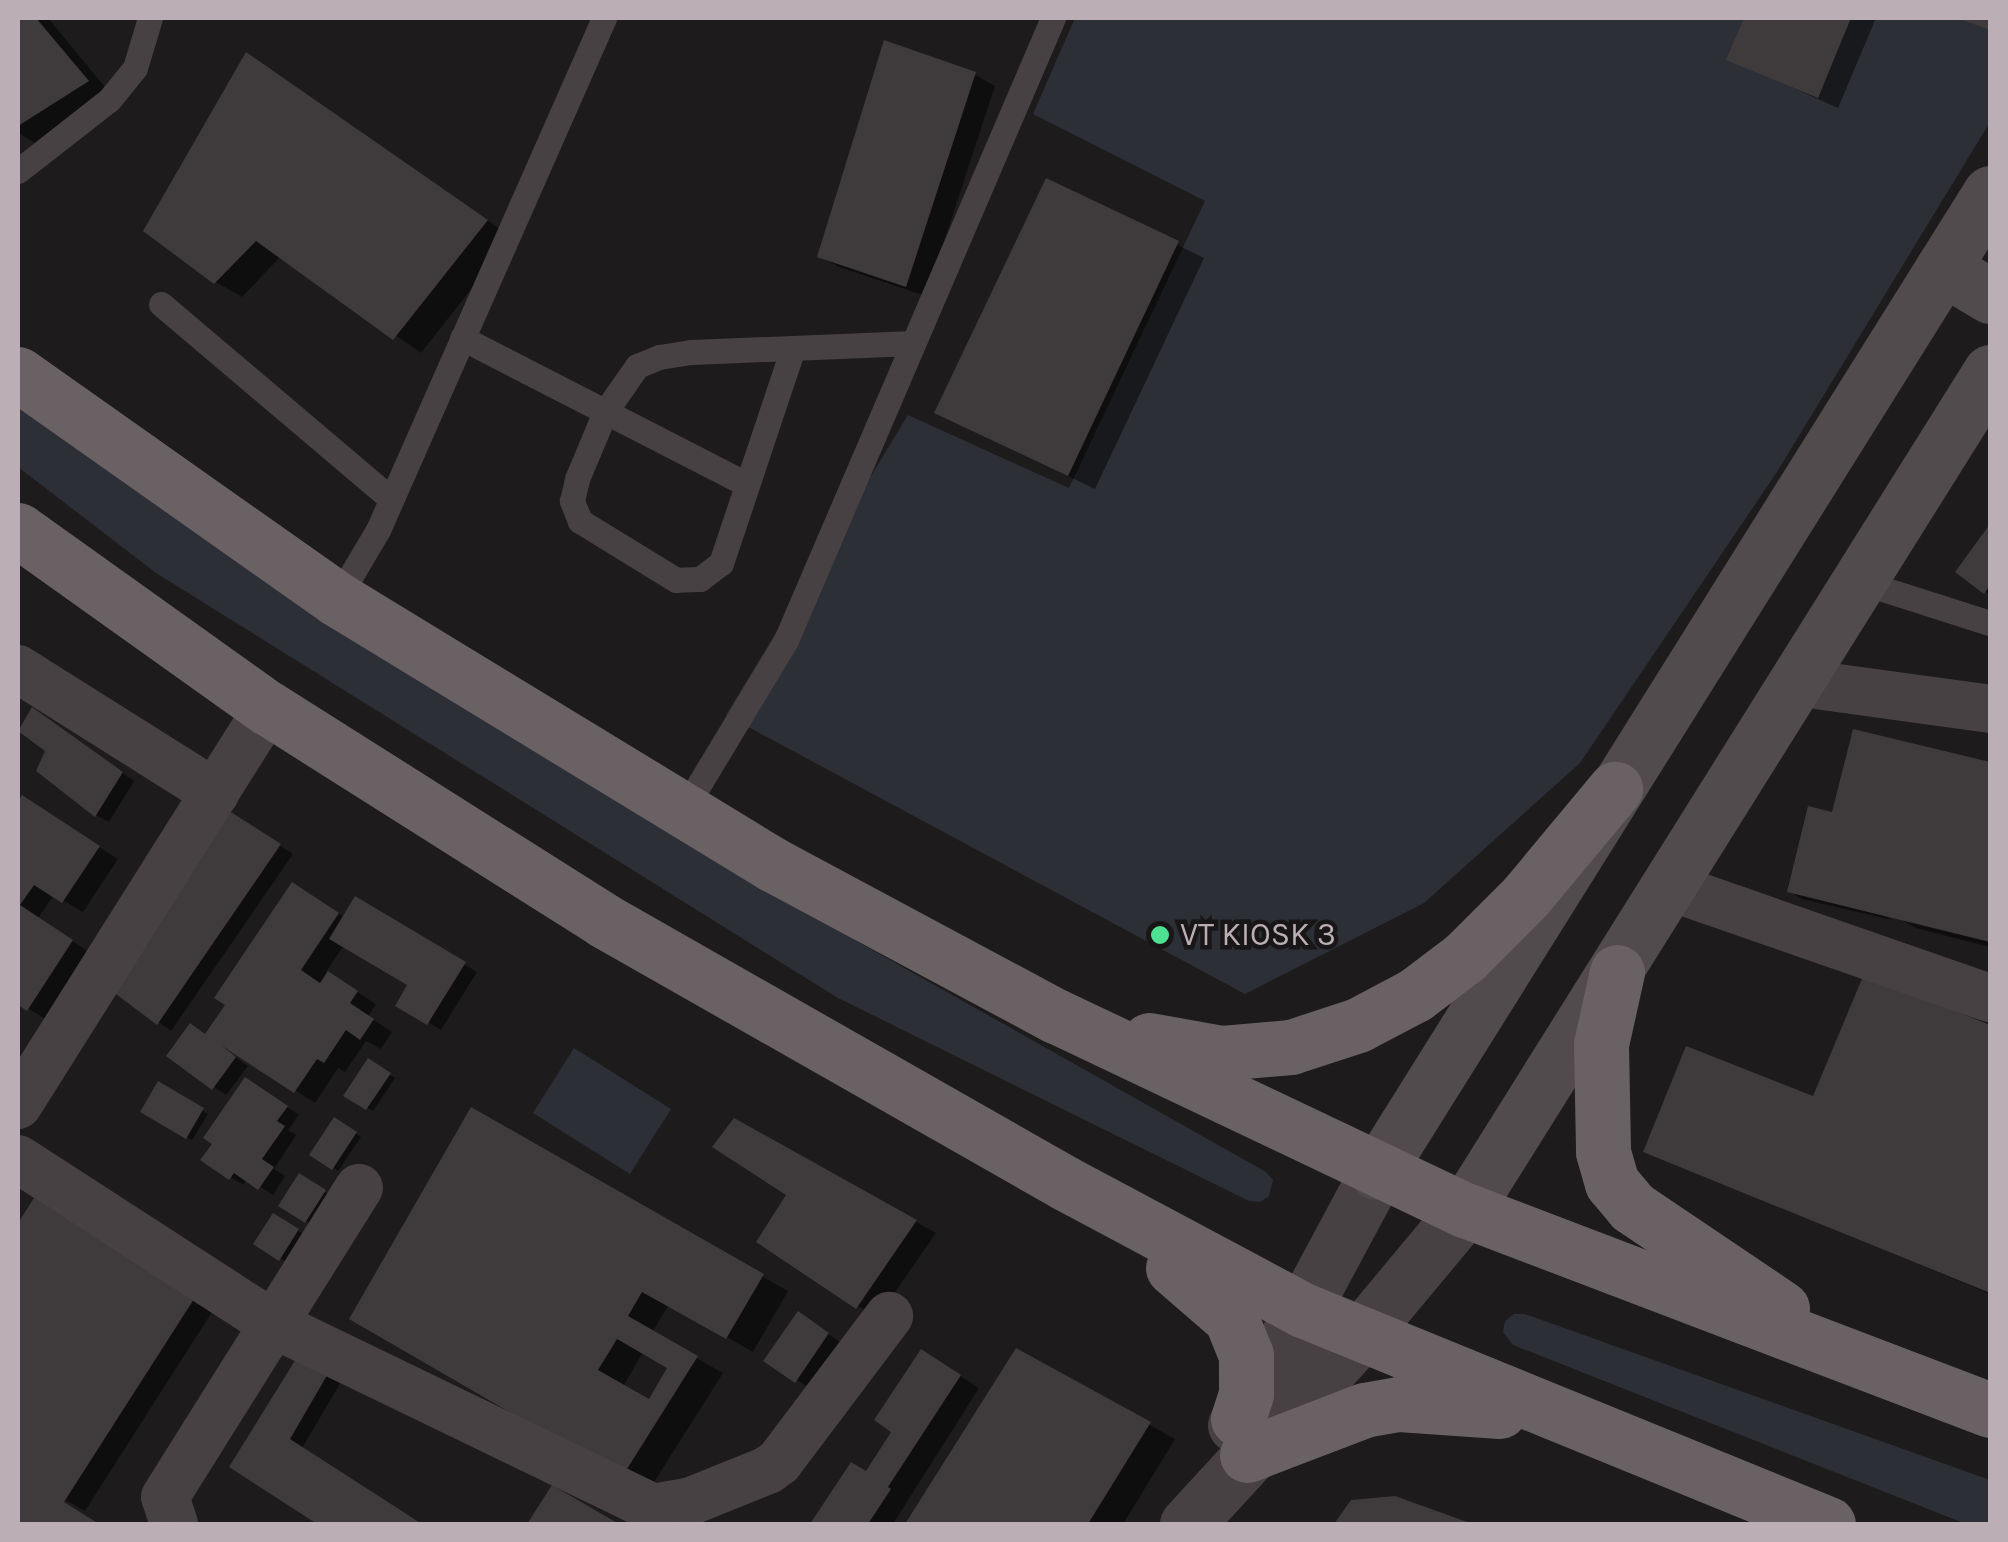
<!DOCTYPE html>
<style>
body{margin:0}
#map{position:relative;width:2008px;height:1542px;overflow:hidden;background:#1d1b1b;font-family:Karla,sans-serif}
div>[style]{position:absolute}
.green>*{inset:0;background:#2d2f37}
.shadow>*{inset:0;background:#0007}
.building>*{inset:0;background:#3f3b3c}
.service>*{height:25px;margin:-12.5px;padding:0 12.5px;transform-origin:12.5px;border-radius:12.5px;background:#474143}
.minor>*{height:48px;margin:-24px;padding:0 24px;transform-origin:24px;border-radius:24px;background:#474143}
.tertiary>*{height:55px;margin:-27.5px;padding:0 27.5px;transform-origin:27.5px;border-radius:27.5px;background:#474143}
.secondary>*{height:55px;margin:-27.5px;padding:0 27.5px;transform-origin:27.5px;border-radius:27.5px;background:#514b4e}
.trunk>*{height:55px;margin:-27.5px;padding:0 27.5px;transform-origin:27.5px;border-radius:27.5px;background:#696164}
.dots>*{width:28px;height:28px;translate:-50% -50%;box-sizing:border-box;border:5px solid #181616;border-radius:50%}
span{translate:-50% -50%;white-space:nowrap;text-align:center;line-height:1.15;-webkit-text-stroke:9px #181616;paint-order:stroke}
.poi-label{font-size:32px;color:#bbafb5}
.left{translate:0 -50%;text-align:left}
.frame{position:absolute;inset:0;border:20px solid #bbafb5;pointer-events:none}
</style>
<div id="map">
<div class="green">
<div style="clip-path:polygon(1075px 18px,1990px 18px,1990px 122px,1777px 472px,1580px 763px,1424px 903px,1245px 994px,726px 715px,908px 415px,1069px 488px,1205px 201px,1033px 114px)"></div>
<div style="clip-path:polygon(18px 392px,183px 523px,860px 943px,1266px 1172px,1273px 1180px,1269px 1196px,1260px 1202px,1249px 1201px,838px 998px,156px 573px,18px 467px)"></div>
<div style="clip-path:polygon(574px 1048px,671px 1109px,630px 1174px,533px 1113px)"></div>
<div style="clip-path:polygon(1514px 1314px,1525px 1314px,1990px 1480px,1990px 1524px,1966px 1524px,1513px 1345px,1503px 1332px,1505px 1321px)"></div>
</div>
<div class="shadow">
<div style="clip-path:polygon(18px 18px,48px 18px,113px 97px,37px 144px,18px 133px)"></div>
<div style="clip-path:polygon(1746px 18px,1876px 18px,1838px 108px,1729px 59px)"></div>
<div style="clip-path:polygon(247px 56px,512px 237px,421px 353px,281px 256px,242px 297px,216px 282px)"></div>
<div style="clip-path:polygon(975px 75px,995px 86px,926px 296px,839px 267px,820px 256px)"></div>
<div style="clip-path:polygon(1047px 181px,1204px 258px,1095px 489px,937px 412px)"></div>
<div style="clip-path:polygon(1990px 528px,1990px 595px,1958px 571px)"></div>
<div style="clip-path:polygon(33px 710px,134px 781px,109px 822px,96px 815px,48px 750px,18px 729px)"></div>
<div style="clip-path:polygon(1855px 732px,1990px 765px,1990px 947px,1916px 928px,1884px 910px,1881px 914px,1892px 920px,1802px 899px,1789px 891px,1834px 816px)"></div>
<div style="clip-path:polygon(22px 798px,118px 859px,83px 912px,54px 895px,38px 918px,92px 954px,47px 1020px,18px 1002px,18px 806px)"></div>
<div style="clip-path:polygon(239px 819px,293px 854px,171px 1031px,111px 987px)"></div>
<div style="clip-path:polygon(313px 897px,345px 918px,356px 899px,477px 972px,441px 1030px,399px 1005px,411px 984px,344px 945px,326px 972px,376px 1004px,368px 1016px,392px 1032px,381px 1049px,366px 1041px,345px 1072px,338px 1068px,315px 1103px,229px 1047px,227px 1051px,248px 1066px,226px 1095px,214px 1087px,206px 1036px)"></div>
<div style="clip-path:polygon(1865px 977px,1990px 1028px,1990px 1149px,1833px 1084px,1833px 1090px,1990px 1154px,1990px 1294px,1646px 1151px,1815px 1100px)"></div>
<div style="clip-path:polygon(369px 1062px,395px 1078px,373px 1111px,347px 1095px)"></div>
<div style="clip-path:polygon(159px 1084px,208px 1114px,192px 1140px,143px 1111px)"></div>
<div style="clip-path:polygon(259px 1088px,299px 1115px,288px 1130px,296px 1135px,274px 1169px,285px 1176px,273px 1195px,248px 1179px,243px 1185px,204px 1159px)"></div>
<div style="clip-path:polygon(evenodd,472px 1111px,788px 1291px,753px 1352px,669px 1304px,652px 1333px,723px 1373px,649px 1490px,353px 1318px,472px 1111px,643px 1352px,670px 1368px,650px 1403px,623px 1387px,643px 1352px)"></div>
<div style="clip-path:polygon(334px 1120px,361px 1137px,338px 1171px,312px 1154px)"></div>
<div style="clip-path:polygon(735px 1121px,936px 1233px,877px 1318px,759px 1242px,789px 1195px)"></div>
<div style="clip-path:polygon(300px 1177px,330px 1195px,311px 1224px,281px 1205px)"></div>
<div style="clip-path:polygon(35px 1201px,212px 1312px,85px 1511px,64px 1499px,62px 1503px,96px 1524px,18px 1524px,18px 1228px)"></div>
<div style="clip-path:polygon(274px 1216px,303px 1234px,286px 1262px,257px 1243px)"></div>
<div style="clip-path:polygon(811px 1322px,841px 1343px,809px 1388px,797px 1380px)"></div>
<div style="clip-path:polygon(1017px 1351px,1175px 1439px,1123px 1524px,908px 1524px)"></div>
<div style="clip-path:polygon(300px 1358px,341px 1382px,302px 1448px,420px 1524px,322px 1524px,233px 1467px)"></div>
<div style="clip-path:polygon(942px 1364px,979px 1388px,893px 1524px,813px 1524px,852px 1466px,867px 1474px)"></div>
<div style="clip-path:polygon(1395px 1499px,1467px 1524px,1337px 1524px,1353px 1503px)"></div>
</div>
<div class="building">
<div style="clip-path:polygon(18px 18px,36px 18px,89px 81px,18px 126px)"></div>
<div style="clip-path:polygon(1744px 18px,1851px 18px,1818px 98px,1726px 60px)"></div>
<div style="clip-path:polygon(1957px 18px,1990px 18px,1990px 30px)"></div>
<div style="clip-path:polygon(884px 40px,976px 72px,906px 287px,817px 257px)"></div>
<div style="clip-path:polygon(246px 52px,488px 220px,393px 340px,256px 241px,214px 284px,143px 231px)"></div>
<div style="clip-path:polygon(1046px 178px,1179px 241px,1068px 476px,934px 413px)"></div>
<div style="clip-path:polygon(1990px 524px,1990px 585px,1984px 594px,1955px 572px)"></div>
<div style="clip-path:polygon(32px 707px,123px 772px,95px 817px,36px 771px,45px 751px,18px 731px)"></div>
<div style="clip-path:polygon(1853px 729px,1990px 762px,1990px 942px,1787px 892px,1808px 806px,1832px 812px)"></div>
<div style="clip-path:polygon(22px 795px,100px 846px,62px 903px,34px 885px,20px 905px,73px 940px,27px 1011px,18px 1005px,18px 801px)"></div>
<div style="clip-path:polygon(226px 809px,281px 844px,157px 1025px,108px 988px)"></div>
<div style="clip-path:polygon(292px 882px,339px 913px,301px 970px,320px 983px,328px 971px,358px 991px,350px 1003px,374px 1019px,360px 1040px,346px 1030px,324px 1063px,317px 1059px,294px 1093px,222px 1046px,236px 1057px,212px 1090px,166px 1056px,190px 1023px,205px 1034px,225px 1005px,214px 998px)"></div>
<div style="clip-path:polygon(355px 896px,466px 962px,427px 1025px,395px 1006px,407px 985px,329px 939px)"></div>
<div style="clip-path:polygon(1864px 974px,1990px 1025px,1990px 1293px,1643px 1152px,1686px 1046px,1813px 1096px)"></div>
<div style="clip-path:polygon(368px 1058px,391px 1073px,366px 1110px,343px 1096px)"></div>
<div style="clip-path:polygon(245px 1077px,288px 1106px,277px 1121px,285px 1126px,262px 1159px,274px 1167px,258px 1190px,234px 1173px,229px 1180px,200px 1160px,212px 1144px,203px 1138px)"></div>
<div style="clip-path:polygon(158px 1081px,204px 1108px,186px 1139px,140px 1112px)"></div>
<div style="clip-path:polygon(evenodd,471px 1107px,764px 1274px,726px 1339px,642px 1292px,628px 1316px,698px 1356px,622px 1477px,349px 1319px,471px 1107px,617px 1339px,667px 1368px,649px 1399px,598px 1370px,617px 1339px)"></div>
<div style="clip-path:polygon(334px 1117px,357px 1132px,332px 1170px,309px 1155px)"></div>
<div style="clip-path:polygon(734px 1118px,917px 1220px,856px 1309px,756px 1242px,786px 1195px,712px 1147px)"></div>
<div style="clip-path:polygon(299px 1173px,326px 1190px,305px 1223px,278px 1206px)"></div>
<div style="clip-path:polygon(34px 1198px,194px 1299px,64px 1502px,99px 1524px,18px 1524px,18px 1223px)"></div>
<div style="clip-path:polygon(273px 1213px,299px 1229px,279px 1261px,253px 1244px)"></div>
<div style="clip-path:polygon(798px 1311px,829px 1333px,795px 1383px,763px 1361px)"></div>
<div style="clip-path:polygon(1016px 1348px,1151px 1422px,1088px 1524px,905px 1524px)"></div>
<div style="clip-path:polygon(921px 1349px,961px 1375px,888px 1487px,891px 1489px,868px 1524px,810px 1524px,851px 1462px,866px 1471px,891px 1432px,874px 1420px)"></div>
<div style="clip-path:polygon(299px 1354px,329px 1372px,290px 1439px,422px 1524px,317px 1524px,229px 1467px)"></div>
<div style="clip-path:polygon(552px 1485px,619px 1524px,527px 1524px)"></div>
<div style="clip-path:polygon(1395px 1496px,1473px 1524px,1334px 1524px,1351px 1500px)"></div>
</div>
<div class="service">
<div style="left:18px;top:171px;width:115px;rotate:-38deg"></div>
<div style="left:109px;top:100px;width:41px;rotate:-50.9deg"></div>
<div style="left:135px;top:68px;width:52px;rotate:-73.3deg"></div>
<div style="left:161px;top:304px;width:302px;rotate:40.3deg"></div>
<div style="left:462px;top:338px;width:317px;rotate:27.2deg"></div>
<div style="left:793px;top:348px;width:227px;rotate:108.5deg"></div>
<div style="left:721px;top:563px;width:26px;rotate:143deg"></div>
<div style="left:700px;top:579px;width:24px;rotate:178deg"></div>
<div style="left:676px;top:580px;width:113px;rotate:-148.4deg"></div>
<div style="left:580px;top:521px;width:22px;rotate:-112deg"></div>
<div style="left:572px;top:501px;width:23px;rotate:-77deg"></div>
<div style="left:577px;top:479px;width:73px;rotate:-67.3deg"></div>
<div style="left:605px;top:412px;width:56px;rotate:-55.2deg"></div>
<div style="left:637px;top:366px;width:24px;rotate:-22deg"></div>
<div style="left:659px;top:357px;width:32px;rotate:-9deg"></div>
<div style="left:691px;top:352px;width:222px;rotate:-2.3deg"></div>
<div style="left:1858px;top:581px;width:139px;rotate:17.7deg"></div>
<div style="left:337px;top:599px;width:80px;rotate:-59.3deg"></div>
<div style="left:378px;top:530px;width:560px;rotate:-66.18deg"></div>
<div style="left:683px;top:811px;width:200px;rotate:-58.9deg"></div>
<div style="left:786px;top:640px;width:677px;rotate:-66.77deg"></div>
</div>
<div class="minor">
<div style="left:18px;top:669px;width:233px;rotate:32.2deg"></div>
<div style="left:1794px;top:682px;width:198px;rotate:7.8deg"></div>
<div style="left:1668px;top:886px;width:341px;rotate:19.2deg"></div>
<div style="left:18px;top:1105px;width:469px;rotate:-57.8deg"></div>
<div style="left:18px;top:1159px;width:304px;rotate:32.9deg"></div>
<div style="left:273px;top:1324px;width:422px;rotate:25.8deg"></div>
<div style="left:653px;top:1508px;width:39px;rotate:-10deg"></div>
<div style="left:691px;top:1501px;width:83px;rotate:-21.9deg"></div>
<div style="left:768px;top:1470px;width:14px;rotate:-36deg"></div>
<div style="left:779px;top:1462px;width:183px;rotate:-53deg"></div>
<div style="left:174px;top:1524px;width:28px;rotate:-108deg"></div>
<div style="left:165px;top:1497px;width:365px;rotate:-57.9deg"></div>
</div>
<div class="tertiary">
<div style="left:1235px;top:1425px;width:134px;rotate:-59.4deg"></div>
<div style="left:1303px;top:1310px;width:157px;rotate:-61.8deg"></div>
<div style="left:1187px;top:1524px;width:257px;rotate:-47.4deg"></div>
<div style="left:1361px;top:1335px;width:163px;rotate:-50.2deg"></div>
</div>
<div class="secondary">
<div style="left:1943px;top:268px;width:55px;rotate:30.8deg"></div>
<div style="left:1377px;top:1172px;width:1155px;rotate:-57.95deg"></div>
<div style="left:1465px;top:1210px;width:989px;rotate:-57.93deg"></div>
</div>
<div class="trunk">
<div style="left:18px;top:374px;width:390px;rotate:35.2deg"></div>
<div style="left:337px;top:599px;width:509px;rotate:31.35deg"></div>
<div style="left:772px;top:864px;width:322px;rotate:28.2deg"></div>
<div style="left:1056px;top:1016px;width:453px;rotate:25.4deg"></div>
<div style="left:1465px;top:1210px;width:562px;rotate:20.85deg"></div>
<div style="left:18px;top:530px;width:307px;rotate:35.5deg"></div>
<div style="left:268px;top:708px;width:396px;rotate:32.3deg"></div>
<div style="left:603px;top:920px;width:532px;rotate:29.65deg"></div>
<div style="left:1065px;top:1183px;width:270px;rotate:28.1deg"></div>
<div style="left:1303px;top:1310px;width:567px;rotate:22.18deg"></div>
<div style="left:1617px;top:972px;width:74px;rotate:102.5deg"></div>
<div style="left:1601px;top:1044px;width:108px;rotate:88.9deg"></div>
<div style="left:1603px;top:1152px;width:32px;rotate:74deg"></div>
<div style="left:1612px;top:1183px;width:31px;rotate:50deg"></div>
<div style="left:1632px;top:1207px;width:181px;rotate:34deg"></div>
<div style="left:1149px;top:1040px;width:74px;rotate:10.1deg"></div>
<div style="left:1222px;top:1053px;width:69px;rotate:-5deg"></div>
<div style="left:1291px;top:1047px;width:71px;rotate:-18.2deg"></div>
<div style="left:1358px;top:1025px;width:64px;rotate:-27.8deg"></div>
<div style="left:1415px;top:995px;width:63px;rotate:-37.2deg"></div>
<div style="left:1465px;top:957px;width:85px;rotate:-45deg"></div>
<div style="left:1525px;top:897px;width:141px;rotate:-50.2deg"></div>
<div style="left:1173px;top:1268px;width:77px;rotate:40.8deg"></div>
<div style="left:1231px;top:1318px;width:40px;rotate:68deg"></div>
<div style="left:1246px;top:1355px;width:39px;rotate:90deg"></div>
<div style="left:1246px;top:1394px;width:26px;rotate:108deg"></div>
<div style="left:1247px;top:1455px;width:125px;rotate:-21deg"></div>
<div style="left:1364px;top:1410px;width:36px;rotate:-10deg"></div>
<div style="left:1399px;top:1404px;width:101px;rotate:4deg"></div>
</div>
<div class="dots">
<div style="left:1160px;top:935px;background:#4fe193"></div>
</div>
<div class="poi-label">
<span class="left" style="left:1180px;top:935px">VT KIOSK 3</span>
</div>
<div class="frame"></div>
</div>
